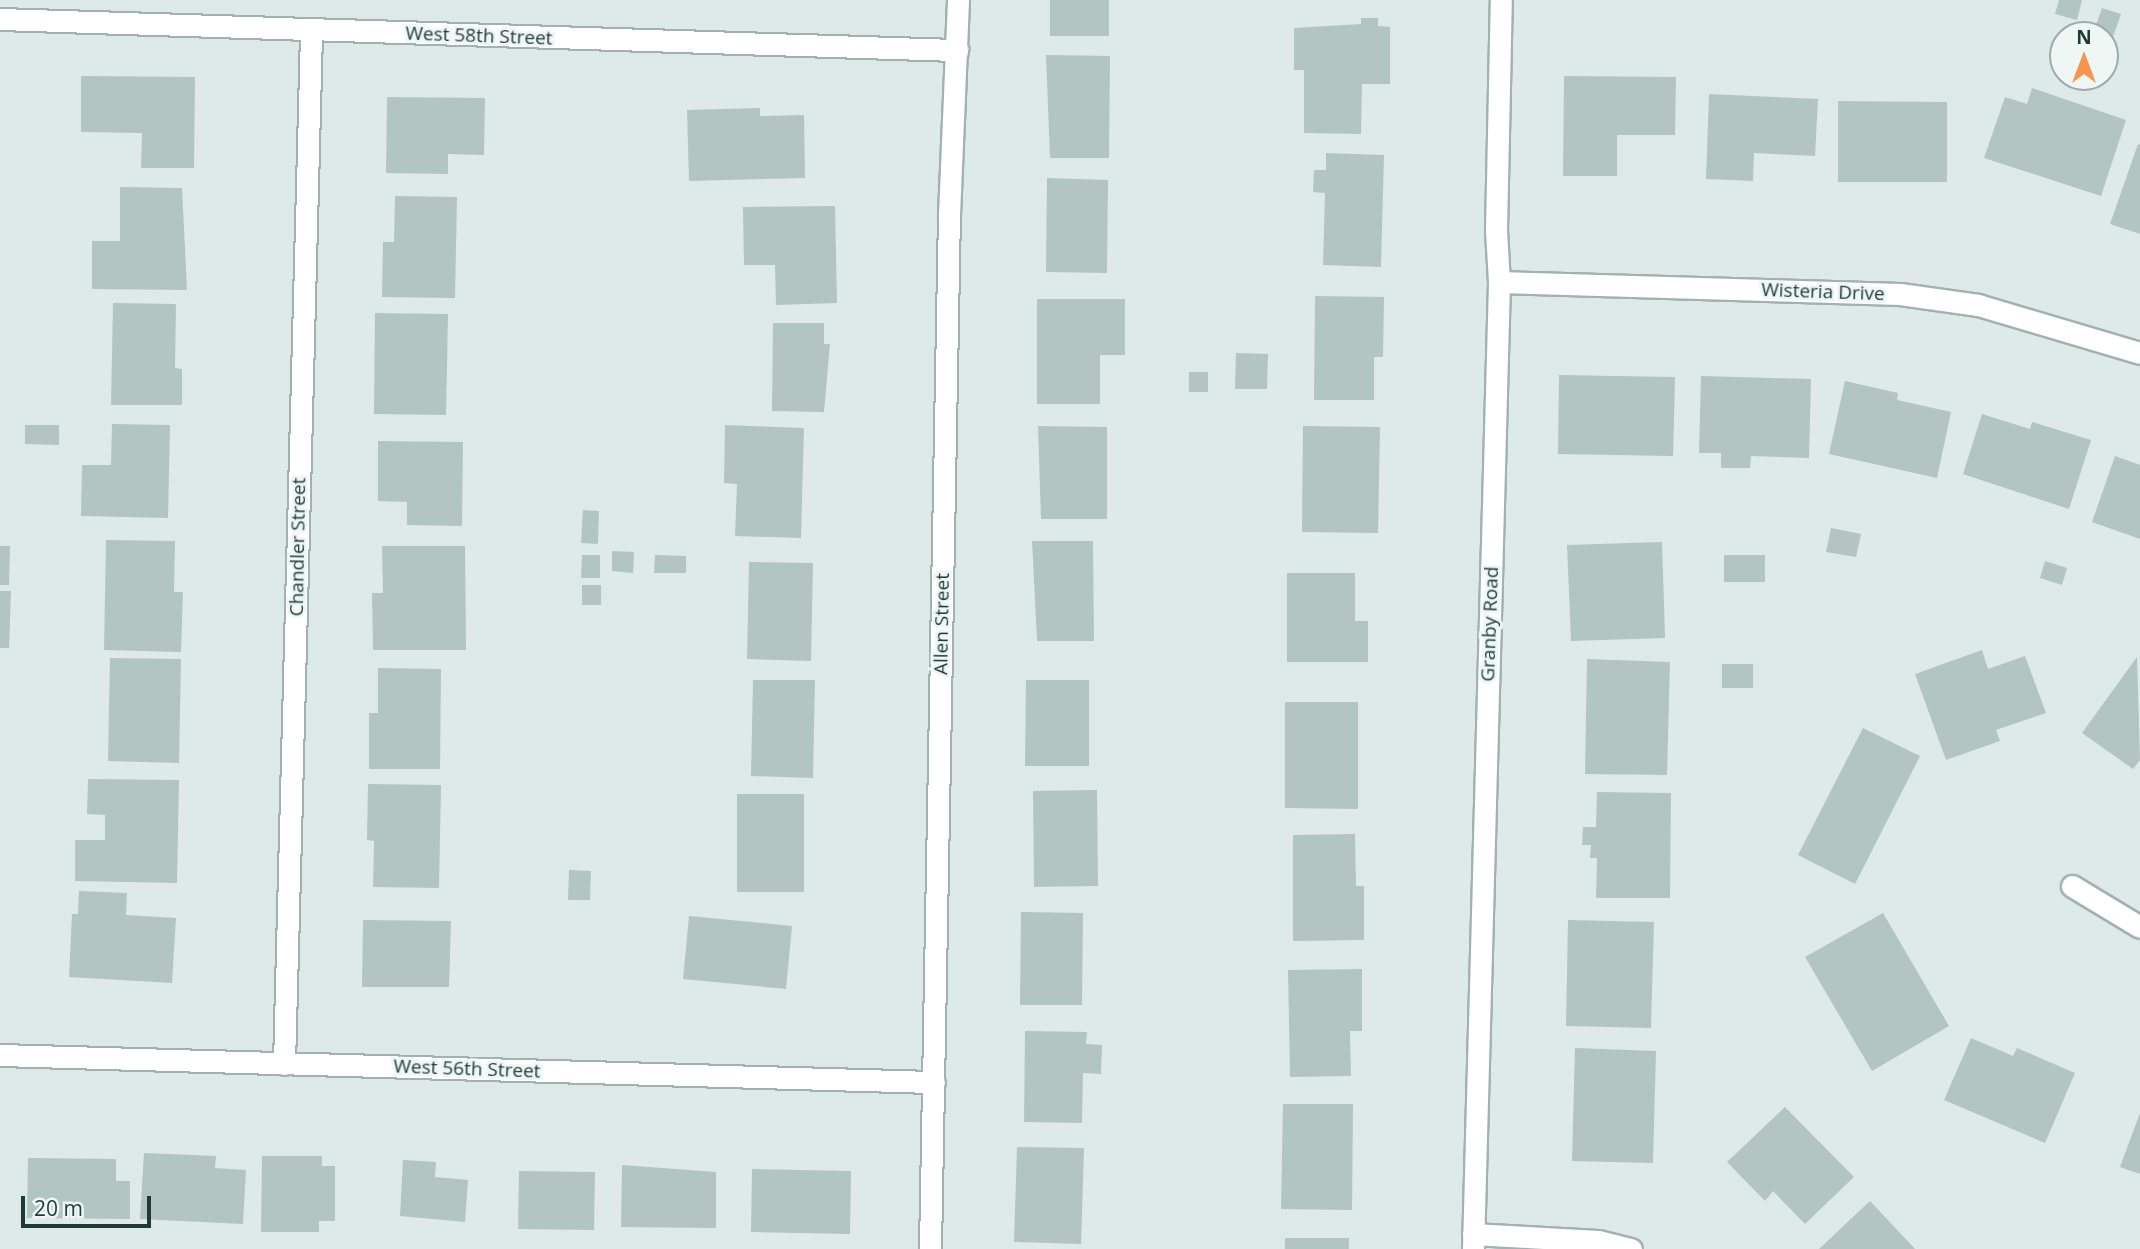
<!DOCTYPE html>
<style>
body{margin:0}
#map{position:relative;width:2140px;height:1249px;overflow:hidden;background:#deeae7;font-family:"Open Sans",sans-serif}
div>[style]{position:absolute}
.building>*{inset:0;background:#b3c5c0}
.roads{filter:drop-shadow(2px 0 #a1b2af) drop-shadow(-2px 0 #a1b2af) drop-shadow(0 2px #a1b2af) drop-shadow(0 -2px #a1b2af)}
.minor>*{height:21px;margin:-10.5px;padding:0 10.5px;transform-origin:10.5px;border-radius:10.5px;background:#fff}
.tertiary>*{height:21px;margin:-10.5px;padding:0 10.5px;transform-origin:10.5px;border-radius:10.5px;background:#fff}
span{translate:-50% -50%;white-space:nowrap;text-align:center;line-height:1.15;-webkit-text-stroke:6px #eef7f4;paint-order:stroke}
.street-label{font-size:19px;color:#1f3a37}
.north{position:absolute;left:2049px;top:21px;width:70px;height:70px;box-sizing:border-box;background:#eef7f4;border:2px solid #9baba8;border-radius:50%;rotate:0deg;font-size:19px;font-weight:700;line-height:28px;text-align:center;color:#1f3a37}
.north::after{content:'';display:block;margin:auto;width:24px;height:32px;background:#f69450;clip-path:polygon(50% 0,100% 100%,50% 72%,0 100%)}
.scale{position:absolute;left:21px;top:1196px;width:130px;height:32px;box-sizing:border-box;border:4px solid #1f3a37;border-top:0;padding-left:9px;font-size:21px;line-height:24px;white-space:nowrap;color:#1f3a37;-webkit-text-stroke:5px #eef7f4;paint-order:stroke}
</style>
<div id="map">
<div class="building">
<div style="clip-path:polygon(1050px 0,1109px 0,1109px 36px,1050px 36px)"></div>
<div style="clip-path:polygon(2059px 0,2082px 0,2077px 20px,2055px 14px)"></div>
<div style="clip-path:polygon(2102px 8px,2121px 14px,2113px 37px,2094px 31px)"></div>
<div style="clip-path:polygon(1361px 18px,1378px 18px,1378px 26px,1390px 27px,1390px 84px,1362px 84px,1361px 134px,1304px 133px,1304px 70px,1294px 70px,1294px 28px,1361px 24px)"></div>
<div style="clip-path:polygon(1046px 55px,1110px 56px,1109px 158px,1050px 158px)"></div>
<div style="clip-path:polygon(81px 76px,195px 77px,194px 168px,141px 168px,142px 133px,81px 132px)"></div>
<div style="clip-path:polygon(1564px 76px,1676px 77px,1675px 135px,1617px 135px,1617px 176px,1563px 176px)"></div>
<div style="clip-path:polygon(2032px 88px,2126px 120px,2101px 196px,1984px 158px,2005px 97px,2027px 104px)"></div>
<div style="clip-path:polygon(1709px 94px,1818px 99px,1815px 156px,1754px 153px,1753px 181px,1706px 179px)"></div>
<div style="clip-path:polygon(387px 97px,485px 98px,484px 155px,448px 154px,448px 174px,386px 173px)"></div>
<div style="clip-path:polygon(1838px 101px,1947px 102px,1947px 182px,1838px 182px)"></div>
<div style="clip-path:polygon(760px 108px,760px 116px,804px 115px,805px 178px,689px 181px,687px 110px)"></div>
<div style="clip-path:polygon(2138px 144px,2140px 145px,2140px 234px,2110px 224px)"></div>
<div style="clip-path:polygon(1326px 153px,1384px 155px,1381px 267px,1323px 265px,1325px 193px,1313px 192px,1314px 170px,1326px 170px)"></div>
<div style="clip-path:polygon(1047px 178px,1108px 180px,1107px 273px,1046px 272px)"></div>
<div style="clip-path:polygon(120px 187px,182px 188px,187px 290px,92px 289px,92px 241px,120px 241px)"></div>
<div style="clip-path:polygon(395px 196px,457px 197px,455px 298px,382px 297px,383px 242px,394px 242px)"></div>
<div style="clip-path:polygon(835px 206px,837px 303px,776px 305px,775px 265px,744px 265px,743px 207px)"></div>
<div style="clip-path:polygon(1315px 296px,1384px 297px,1383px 357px,1374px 357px,1374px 400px,1314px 400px)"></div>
<div style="clip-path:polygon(1037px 299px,1125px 299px,1125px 355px,1100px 355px,1100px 404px,1037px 404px)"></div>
<div style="clip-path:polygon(113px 303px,176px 304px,175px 368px,182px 369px,182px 405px,111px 405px)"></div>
<div style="clip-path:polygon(375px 313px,448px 314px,446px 415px,374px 414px)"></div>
<div style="clip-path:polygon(773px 323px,824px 323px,824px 344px,830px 344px,824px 412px,772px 411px)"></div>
<div style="clip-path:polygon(1236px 353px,1268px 354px,1267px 389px,1235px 389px)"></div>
<div style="clip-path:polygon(1189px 372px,1208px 372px,1208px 392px,1189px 392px)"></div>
<div style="clip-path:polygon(1559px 375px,1675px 377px,1673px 456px,1558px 454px)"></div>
<div style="clip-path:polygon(1701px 376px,1811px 379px,1809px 458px,1751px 456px,1750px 468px,1721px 468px,1721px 453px,1699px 453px)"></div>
<div style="clip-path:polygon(1845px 381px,1898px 393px,1897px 400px,1951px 412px,1937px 478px,1829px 454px)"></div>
<div style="clip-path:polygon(1982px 414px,2030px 429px,2032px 422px,2091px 440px,2069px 509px,1963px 474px)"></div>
<div style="clip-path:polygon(112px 424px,170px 425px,168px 518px,81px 516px,82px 465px,111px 465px)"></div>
<div style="clip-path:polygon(25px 425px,59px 425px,59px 445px,25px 444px)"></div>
<div style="clip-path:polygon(725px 425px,804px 428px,801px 538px,735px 536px,737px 484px,724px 483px)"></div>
<div style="clip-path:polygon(1038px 426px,1107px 427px,1107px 519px,1041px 519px)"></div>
<div style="clip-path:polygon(1303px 426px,1380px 427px,1378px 533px,1302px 532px)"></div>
<div style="clip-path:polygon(378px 441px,463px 442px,462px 526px,407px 525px,407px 502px,378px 501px)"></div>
<div style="clip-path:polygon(2115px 456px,2140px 465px,2140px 539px,2092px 522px)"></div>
<div style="clip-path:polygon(583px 510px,599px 511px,598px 544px,581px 543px)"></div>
<div style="clip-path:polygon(1831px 528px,1861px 534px,1856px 557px,1826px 552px)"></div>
<div style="clip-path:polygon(106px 540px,175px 541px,174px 592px,183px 592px,181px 652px,104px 650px)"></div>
<div style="clip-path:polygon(1032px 541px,1093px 541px,1094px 641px,1037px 641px)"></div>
<div style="clip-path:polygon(1662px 542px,1665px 638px,1571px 641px,1567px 545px)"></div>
<div style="clip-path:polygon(0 546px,10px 546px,9px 585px,0 585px)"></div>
<div style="clip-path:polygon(382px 546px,465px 546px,466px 650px,373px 650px,372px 593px,383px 593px)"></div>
<div style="clip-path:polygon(612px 551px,634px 552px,633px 573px,612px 571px)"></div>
<div style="clip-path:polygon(582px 555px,600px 555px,600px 578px,581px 578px)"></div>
<div style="clip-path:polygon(655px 555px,686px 556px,686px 573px,654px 573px)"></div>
<div style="clip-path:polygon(1724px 555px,1765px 555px,1765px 582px,1724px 582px)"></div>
<div style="clip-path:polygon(2045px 561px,2067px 568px,2062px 585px,2040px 578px)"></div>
<div style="clip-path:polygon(749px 562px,813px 563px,811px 661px,747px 659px)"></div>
<div style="clip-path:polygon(1287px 573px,1355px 573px,1355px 621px,1368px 621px,1368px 662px,1287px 662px)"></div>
<div style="clip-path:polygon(582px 585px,601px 585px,601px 605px,582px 605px)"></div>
<div style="clip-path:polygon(0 591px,11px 591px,9px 648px,0 648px)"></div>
<div style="clip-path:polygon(1982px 650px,1988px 669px,2025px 656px,2046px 713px,1996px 730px,2000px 741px,1946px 760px,1915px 674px)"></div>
<div style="clip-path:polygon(2137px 657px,2140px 760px,2133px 769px,2082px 733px)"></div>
<div style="clip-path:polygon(110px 658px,181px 659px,179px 763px,108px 761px)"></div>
<div style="clip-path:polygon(1587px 659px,1670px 662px,1667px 775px,1585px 774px)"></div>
<div style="clip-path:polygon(1722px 664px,1753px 664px,1753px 688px,1722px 688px)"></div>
<div style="clip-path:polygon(378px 668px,441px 669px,440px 769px,369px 769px,369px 713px,378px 713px)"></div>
<div style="clip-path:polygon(753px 680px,815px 680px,813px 778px,751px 776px)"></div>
<div style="clip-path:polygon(1026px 680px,1089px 680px,1089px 766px,1025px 766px)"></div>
<div style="clip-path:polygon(1285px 702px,1358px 702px,1358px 809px,1285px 808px)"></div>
<div style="clip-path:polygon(1863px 728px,1920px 756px,1855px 884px,1798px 855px)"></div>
<div style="clip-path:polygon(88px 779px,179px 780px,177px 883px,75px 881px,75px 840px,105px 840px,105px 815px,87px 814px)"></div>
<div style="clip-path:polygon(368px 784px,441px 785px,439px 888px,373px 887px,374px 841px,367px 840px)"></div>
<div style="clip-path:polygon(1097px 790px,1098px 886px,1034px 887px,1033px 791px)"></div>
<div style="clip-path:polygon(1597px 792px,1671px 793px,1670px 898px,1596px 898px,1597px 858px,1590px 858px,1591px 845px,1582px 845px,1583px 827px,1596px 827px)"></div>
<div style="clip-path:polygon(737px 794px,804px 794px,804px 892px,737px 892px)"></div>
<div style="clip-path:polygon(1355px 834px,1356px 886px,1364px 886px,1364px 940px,1293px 941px,1293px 835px)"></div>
<div style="clip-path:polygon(569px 870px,591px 871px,590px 900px,568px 900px)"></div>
<div style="clip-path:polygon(79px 891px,127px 893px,126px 915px,176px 918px,172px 983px,69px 977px,72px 914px,78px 914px)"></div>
<div style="clip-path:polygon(1021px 912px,1083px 913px,1082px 1005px,1020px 1005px)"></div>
<div style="clip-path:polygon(1883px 913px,1949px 1026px,1872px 1071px,1805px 957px)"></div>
<div style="clip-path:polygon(689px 916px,792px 926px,786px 989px,683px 979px)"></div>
<div style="clip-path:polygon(363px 920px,451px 921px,449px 987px,362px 987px)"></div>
<div style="clip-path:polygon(1568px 920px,1654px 922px,1651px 1028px,1566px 1026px)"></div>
<div style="clip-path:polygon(1362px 969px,1362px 1031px,1350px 1031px,1351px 1076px,1290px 1077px,1288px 970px)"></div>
<div style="clip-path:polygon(1025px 1031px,1087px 1032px,1086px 1044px,1102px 1045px,1101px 1074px,1083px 1073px,1082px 1123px,1024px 1122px)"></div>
<div style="clip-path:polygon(1971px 1038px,2013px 1056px,2017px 1048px,2075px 1073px,2045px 1143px,1944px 1100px)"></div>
<div style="clip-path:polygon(1575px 1048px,1656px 1051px,1653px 1163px,1572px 1161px)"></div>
<div style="clip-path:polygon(1283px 1104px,1353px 1104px,1352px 1210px,1281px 1209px)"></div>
<div style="clip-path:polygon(1785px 1107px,1854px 1177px,1805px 1224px,1773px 1191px,1765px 1201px,1727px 1162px)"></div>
<div style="clip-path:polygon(2140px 1113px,2140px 1174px,2120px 1167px)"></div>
<div style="clip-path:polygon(1017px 1147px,1084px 1148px,1081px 1244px,1014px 1242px)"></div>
<div style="clip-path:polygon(144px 1153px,216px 1156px,215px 1168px,246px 1170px,243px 1224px,140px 1219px)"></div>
<div style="clip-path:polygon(262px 1156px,322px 1156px,322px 1166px,335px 1166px,335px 1221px,319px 1221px,319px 1232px,261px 1232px)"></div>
<div style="clip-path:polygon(28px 1158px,116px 1159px,116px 1181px,130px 1181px,130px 1219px,27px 1218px)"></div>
<div style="clip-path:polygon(403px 1160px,436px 1162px,435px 1177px,468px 1180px,465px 1222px,400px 1216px)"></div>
<div style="clip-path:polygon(622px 1165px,716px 1172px,716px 1228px,621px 1227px)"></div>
<div style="clip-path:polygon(752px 1169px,851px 1171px,850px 1234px,751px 1232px)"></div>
<div style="clip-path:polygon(519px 1171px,595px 1172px,594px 1230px,518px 1229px)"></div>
<div style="clip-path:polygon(1870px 1201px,1915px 1249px,1819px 1249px)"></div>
<div style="clip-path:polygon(1285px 1238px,1349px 1238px,1349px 1249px,1285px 1249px)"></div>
</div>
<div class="roads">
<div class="minor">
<div style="left:0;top:19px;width:958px;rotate:1.86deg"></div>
<div style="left:1499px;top:282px;width:401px;rotate:1.7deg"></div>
<div style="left:1900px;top:294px;width:79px;rotate:8deg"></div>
<div style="left:1978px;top:305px;width:169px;rotate:16.5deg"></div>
<div style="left:2072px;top:886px;width:79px;rotate:31.1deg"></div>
<div style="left:0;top:1055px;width:934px;rotate:1.66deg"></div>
<div style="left:284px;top:1064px;width:1033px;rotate:-88.5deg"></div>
<div style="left:1473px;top:1234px;width:125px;rotate:3.2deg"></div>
<div style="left:1598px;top:1241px;width:34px;rotate:14deg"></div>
<div style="left:1473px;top:1249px;width:967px;rotate:-88.46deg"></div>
<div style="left:1499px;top:282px;width:52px;rotate:-93.3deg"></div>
<div style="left:1496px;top:230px;width:230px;rotate:-88.8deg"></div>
</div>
<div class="tertiary">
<div style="left:930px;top:1249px;width:1034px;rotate:-88.95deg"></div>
<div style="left:949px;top:215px;width:215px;rotate:-87.6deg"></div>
</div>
</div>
<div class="street-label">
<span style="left:479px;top:36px;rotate:2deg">West 58th Street</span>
<span style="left:1823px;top:292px;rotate:2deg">Wisteria Drive</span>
<span style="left:298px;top:547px;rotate:-89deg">Chandler Street</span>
<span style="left:942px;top:624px;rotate:-89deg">Allen Street</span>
<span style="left:1490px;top:624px;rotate:-88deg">Granby Road</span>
<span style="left:467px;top:1069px;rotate:2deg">West 56th Street</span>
</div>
<div class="north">N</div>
<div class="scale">20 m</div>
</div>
